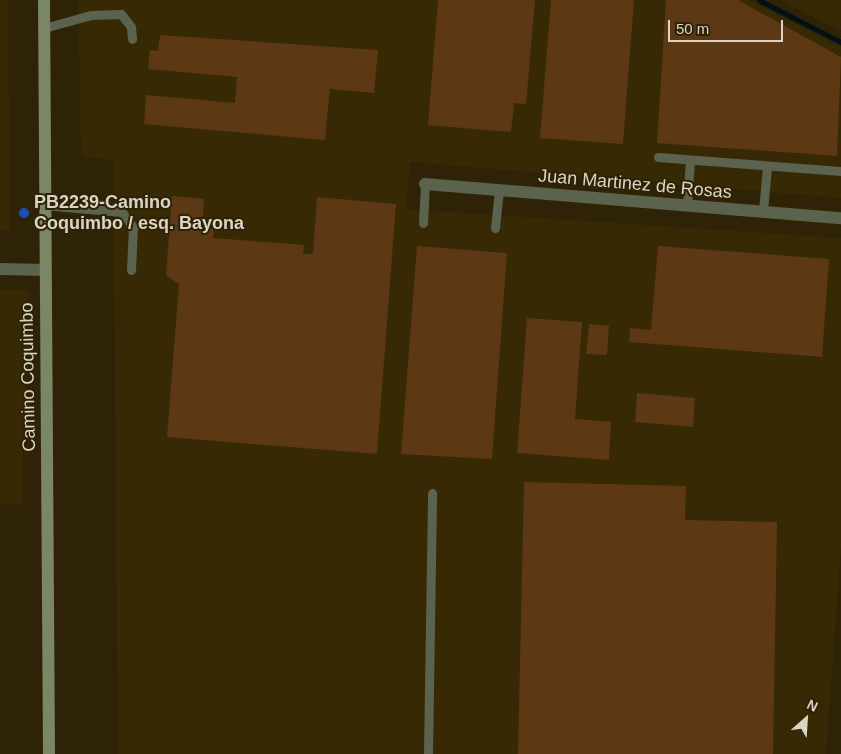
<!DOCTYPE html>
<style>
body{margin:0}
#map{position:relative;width:841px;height:754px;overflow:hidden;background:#2e2306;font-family:Arial,sans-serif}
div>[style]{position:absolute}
.built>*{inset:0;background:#372904}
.stream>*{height:4.5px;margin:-2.25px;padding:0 2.25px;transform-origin:2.25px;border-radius:2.25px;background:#021118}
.building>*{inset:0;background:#5c3914}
.lane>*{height:9px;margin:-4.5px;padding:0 4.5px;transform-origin:4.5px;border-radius:4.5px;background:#5b634f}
.street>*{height:12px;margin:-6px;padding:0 6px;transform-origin:6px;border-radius:6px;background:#5b634f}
.secondary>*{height:12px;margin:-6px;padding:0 6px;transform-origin:6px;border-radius:6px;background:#7a8666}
.dots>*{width:14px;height:14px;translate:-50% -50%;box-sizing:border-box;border:2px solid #2e2306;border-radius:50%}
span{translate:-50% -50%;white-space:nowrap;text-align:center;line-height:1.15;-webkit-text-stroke:4px #2e2306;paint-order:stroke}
.street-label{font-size:18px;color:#dbd4c4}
.poi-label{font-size:18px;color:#dbd4c4;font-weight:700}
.left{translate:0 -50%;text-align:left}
.north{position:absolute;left:781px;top:694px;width:50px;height:50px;-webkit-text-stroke:4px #2e2306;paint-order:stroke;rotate:26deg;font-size:14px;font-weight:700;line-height:20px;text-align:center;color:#dbd4c4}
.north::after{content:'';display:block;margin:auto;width:18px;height:22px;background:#dbd4c4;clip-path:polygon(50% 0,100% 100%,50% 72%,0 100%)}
.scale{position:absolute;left:668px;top:20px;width:115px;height:22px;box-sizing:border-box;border:2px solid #dbd4c4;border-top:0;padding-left:6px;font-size:15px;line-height:18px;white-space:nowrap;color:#dbd4c4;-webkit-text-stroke:4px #2e2306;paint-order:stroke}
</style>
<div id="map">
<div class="built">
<div style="clip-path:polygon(0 0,8px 0,10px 230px,0 230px)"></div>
<div style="clip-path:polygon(78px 0,749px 0,841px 47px,841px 198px,410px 162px,406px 209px,841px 238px,841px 548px,826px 754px,118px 754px,113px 160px,81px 156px)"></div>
<div style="clip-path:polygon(781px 0,841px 0,841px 30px)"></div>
<div style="clip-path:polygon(0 290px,28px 290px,22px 504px,0 504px)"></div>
</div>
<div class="stream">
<div style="left:759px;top:0;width:92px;rotate:27.1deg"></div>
</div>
<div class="building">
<div style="clip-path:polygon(438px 0,535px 0,526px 104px,514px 103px,511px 132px,428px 125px)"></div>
<div style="clip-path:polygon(551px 0,634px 0,623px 144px,540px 138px)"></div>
<div style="clip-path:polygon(666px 0,738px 0,841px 57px,837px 156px,657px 143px)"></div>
<div style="clip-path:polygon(160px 35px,378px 50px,374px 93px,330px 89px,325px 140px,144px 124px,146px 95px,235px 103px,237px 77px,148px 69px,150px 50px,158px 51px)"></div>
<div style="clip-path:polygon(172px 196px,204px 199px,202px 228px,214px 229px,213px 238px,304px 245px,303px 254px,313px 254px,317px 197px,396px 204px,377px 454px,167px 437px,179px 284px,166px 275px)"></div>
<div style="clip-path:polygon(417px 246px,507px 253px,492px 459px,401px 454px)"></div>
<div style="clip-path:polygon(658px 246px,829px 259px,822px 357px,629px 342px,630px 328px,651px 330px)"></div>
<div style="clip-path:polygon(527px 318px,582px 322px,575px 419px,611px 422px,609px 460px,517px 453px)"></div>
<div style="clip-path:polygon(589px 324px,609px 326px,607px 355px,586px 354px)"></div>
<div style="clip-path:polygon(637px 393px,695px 398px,693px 427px,635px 422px)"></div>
<div style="clip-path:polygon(524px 482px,686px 486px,685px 520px,777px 522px,773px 754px,518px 754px)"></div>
</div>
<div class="lane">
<div style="left:44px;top:28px;width:49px;rotate:-15.5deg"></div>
<div style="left:91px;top:15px;width:30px;rotate:-2deg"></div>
<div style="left:121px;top:14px;width:16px;rotate:52deg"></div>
<div style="left:131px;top:27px;width:12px;rotate:85deg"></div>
<div style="left:658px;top:157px;width:184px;rotate:4.4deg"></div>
<div style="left:44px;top:205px;width:78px;rotate:5.1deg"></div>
<div style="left:122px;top:212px;width:19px;rotate:54deg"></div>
<div style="left:133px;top:227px;width:43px;rotate:92.7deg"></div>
<div style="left:687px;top:205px;width:45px;rotate:-86.2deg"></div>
<div style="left:763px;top:211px;width:44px;rotate:-84.8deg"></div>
<div style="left:423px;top:223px;width:39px;rotate:-87deg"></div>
<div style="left:495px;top:228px;width:38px;rotate:-84deg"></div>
<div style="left:428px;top:754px;width:261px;rotate:-89.1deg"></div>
</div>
<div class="street">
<div style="left:425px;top:184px;width:417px;rotate:4.7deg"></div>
<div style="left:0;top:269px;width:45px;rotate:1.3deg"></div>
</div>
<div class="secondary">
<div style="left:44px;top:0;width:754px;rotate:89.62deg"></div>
</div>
<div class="dots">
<div style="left:24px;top:213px;background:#1a4fb4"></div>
</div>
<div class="street-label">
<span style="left:635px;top:184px;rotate:5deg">Juan Martinez de Rosas</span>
<span style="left:28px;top:377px;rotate:-91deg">Camino Coquimbo</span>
</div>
<div class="poi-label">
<span class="left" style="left:34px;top:213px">PB2239-Camino<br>Coquimbo / esq. Bayona</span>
</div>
<div class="north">N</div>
<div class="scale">50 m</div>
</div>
